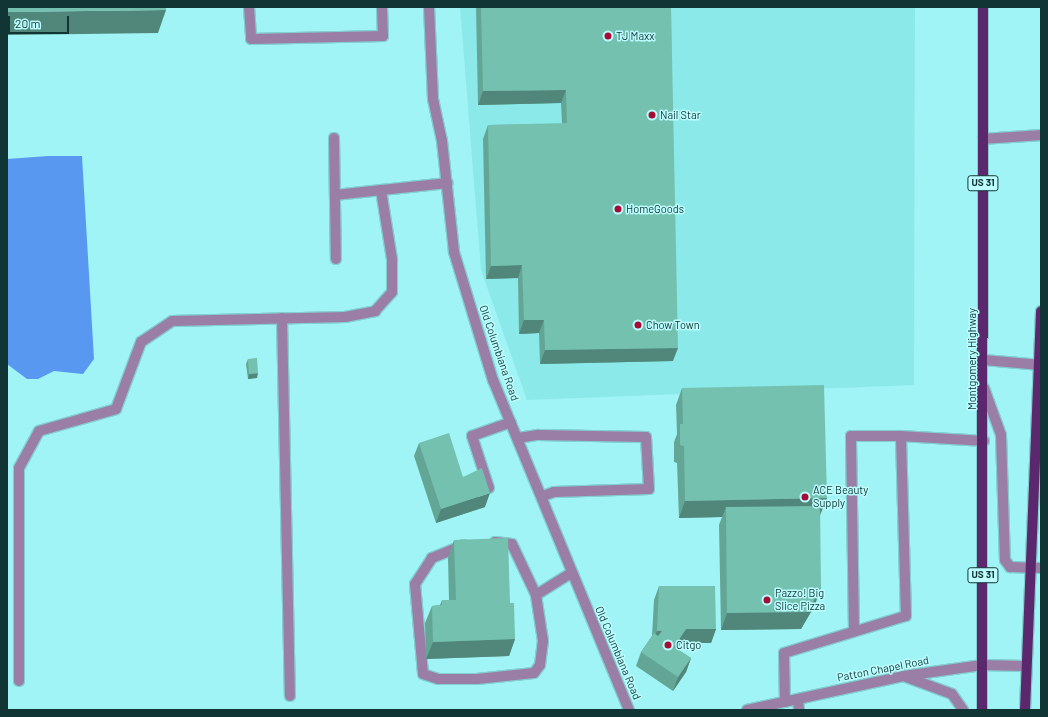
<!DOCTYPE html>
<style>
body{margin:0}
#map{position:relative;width:1048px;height:717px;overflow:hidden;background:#a0f4f5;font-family:Barlow,sans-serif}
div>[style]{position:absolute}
.built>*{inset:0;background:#8be9ea}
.water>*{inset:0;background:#5998f0}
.roads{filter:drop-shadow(1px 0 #83cecf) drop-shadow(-1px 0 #83cecf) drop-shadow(0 1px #83cecf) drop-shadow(0 -1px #83cecf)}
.minor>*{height:10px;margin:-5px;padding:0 5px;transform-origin:5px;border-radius:5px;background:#9a7ea5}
.major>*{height:10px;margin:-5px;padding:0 5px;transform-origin:5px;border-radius:5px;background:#5c286d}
.wall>*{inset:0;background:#64a696}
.shaded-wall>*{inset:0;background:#51877a}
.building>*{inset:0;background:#74c1af}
.dots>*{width:11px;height:11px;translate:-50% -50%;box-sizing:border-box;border:2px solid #bcfeff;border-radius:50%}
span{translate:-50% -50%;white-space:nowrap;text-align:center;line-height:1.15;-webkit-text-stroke:3px #bcfeff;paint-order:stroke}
.shield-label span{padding:1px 3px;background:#bcfeff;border:1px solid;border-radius:3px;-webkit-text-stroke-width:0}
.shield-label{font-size:10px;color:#113535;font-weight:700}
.poi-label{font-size:11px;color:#113535}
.left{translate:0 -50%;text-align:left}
.street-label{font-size:11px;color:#113535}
.frame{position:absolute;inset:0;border:8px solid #113535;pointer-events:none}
.scale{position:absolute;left:8px;top:16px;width:61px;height:18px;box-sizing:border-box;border:2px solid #113535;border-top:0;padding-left:5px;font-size:12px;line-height:14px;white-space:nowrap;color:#113535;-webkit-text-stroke:3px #bcfeff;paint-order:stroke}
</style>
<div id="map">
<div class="built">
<div style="clip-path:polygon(460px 7px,915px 7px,914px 385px,527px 400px,481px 270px)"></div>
</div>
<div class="water">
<div style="clip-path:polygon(48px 156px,82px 156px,94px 359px,83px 374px,54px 371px,38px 379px,27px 379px,7px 364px,7px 159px)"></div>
</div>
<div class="roads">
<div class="minor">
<div style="left:249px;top:7px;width:32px;rotate:86deg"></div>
<div style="left:251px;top:39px;width:132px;rotate:-1.3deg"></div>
<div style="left:383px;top:36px;width:29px;rotate:-92deg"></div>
<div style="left:429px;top:7px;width:92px;rotate:87.5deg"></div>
<div style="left:433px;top:99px;width:43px;rotate:77.9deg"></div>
<div style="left:442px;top:141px;width:112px;rotate:83.8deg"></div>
<div style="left:454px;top:252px;width:134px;rotate:73.1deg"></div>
<div style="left:493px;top:380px;width:357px;rotate:67.6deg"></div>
<div style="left:334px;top:138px;width:121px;rotate:89.1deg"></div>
<div style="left:983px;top:139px;width:58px;rotate:-3.9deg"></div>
<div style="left:335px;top:195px;width:113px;rotate:-6.1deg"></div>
<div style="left:282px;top:318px;width:378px;rotate:88.8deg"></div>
<div style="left:984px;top:360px;width:57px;rotate:5deg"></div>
<div style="left:984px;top:388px;width:50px;rotate:70.1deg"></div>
<div style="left:1001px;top:435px;width:125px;rotate:88.2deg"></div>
<div style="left:1005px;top:560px;width:9px;rotate:54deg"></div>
<div style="left:1010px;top:567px;width:31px;rotate:2deg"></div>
<div style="left:518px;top:438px;width:20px;rotate:-9deg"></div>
<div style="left:538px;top:435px;width:108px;rotate:1.1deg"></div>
<div style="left:646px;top:437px;width:52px;rotate:86.7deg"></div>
<div style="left:649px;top:489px;width:95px;rotate:178.2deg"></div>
<div style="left:554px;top:492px;width:12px;rotate:160deg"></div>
<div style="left:489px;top:488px;width:55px;rotate:-108.1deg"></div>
<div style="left:472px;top:436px;width:41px;rotate:-19.7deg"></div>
<div style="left:495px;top:542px;width:17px;rotate:7deg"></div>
<div style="left:512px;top:544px;width:56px;rotate:64.8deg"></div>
<div style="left:536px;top:595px;width:41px;rotate:-32.2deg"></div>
<div style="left:464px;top:545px;width:35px;rotate:158deg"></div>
<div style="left:432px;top:558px;width:31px;rotate:123deg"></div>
<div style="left:415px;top:584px;width:90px;rotate:84.9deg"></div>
<div style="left:423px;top:674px;width:16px;rotate:18deg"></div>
<div style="left:438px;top:679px;width:39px"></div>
<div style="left:477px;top:679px;width:57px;rotate:-6deg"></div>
<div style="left:534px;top:673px;width:10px;rotate:-53deg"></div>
<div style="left:540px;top:665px;width:24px;rotate:-83deg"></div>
<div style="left:543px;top:641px;width:47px;rotate:-98.7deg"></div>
<div style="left:854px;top:630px;width:194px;rotate:-90.9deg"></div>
<div style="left:851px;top:436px;width:50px"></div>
<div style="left:906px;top:677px;width:49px;rotate:20.3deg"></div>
<div style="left:952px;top:694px;width:19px;rotate:55deg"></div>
<div style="left:19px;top:681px;width:213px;rotate:-90deg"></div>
<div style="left:19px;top:468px;width:42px;rotate:-61.6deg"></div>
<div style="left:39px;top:431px;width:80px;rotate:-15.9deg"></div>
<div style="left:116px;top:409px;width:72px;rotate:-69.5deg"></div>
<div style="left:141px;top:342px;width:37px;rotate:-34deg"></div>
<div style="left:172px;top:321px;width:173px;rotate:-1.3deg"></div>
<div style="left:345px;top:317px;width:31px;rotate:-11deg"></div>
<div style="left:375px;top:311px;width:25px;rotate:-48deg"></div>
<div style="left:392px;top:292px;width:33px;rotate:-90deg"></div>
<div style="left:392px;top:259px;width:70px;rotate:-99.1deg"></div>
<div style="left:798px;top:699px;width:11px;rotate:85deg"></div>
<div style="left:785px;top:702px;width:49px;rotate:-91.2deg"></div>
<div style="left:784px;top:653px;width:127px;rotate:-16.9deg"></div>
<div style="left:906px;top:616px;width:180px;rotate:-91.6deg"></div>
<div style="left:901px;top:436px;width:83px;rotate:3.4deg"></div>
<div style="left:747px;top:710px;width:161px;rotate:-12.2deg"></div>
<div style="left:904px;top:676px;width:79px;rotate:-8deg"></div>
<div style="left:982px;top:665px;width:43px;rotate:1.3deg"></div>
</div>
<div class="major">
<div style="left:982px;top:710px;width:703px;rotate:-89.92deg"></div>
<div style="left:1025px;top:710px;width:399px;rotate:-87.7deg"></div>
</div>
</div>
<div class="wall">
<div style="clip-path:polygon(476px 7px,671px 7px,673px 361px,540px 364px,539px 333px,519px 334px,518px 278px,486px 279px,483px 139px,488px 125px,562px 124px,561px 103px,478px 105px)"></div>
<div style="clip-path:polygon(248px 359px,257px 378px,248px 379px,246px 364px)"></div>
<div style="clip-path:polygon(682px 388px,827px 498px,820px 515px,815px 605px,801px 629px,721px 630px,719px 525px,722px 517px,679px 518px,677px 463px,674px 462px,674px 442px,677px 434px,676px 405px)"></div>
<div style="clip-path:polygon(419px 443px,463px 477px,485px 507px,436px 523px,414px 456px)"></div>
<div style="clip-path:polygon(454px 540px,510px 603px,515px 639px,509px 656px,426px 659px,425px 623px,432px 606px,440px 605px,442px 600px,449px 600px,448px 558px)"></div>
<div style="clip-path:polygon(659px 586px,716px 629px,711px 643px,681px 643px,677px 649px,691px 658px,686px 672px,673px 691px,636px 666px,641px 652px,652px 636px,654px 600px)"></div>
</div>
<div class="shaded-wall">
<div style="clip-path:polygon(166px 10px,158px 33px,7px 35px,7px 12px)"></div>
<div style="clip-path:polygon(566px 90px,561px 103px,478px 105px,483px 91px)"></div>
<div style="clip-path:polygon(522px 265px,518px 278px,486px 279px,491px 266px)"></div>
<div style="clip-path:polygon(524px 320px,544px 320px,539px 333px,519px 334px)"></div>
<div style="clip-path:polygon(678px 348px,673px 361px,540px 364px,545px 350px)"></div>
<div style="clip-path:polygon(258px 373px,257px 378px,248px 379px,249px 374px)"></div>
<div style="clip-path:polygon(490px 493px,485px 507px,436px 523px,441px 509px)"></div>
<div style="clip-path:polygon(827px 498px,820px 515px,726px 507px,722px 517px,679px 518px,685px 501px)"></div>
<div style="clip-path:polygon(821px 587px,815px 605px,801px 629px,721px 630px,727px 613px)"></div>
<div style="clip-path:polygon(686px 629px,716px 629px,711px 643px,681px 643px,669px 660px,674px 647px)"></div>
<div style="clip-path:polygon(657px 631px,662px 631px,657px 644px,652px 644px)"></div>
<div style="clip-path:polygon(515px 639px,509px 656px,426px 659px,433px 642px)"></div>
<div style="clip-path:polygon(691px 658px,686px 672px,673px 691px,678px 677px)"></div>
</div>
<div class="building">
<div style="clip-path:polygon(7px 7px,166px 7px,166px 10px,7px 12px)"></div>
<div style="clip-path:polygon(481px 7px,671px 7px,678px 348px,545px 350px,544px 320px,524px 320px,522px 265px,491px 266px,488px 125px,567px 123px,566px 90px,483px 91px)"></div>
<div style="clip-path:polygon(257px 358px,258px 373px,249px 374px,248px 359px)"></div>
<div style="clip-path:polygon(824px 385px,827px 498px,685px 501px,684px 446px,680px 445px,680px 424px,683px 424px,682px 388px)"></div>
<div style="clip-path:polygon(449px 433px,463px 477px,482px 468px,490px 493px,441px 509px,419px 443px)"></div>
<div style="clip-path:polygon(820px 506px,821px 587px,808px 612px,727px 613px,726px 507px)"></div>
<div style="clip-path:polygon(508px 538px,510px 603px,514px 603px,515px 639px,433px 642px,432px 606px,442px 605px,442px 600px,456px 600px,454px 540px)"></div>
<div style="clip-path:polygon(659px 586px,715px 586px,716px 629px,686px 629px,674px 647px,691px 658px,678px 677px,641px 652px,654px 633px,658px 636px,662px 631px,657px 631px)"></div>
</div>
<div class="dots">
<div style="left:608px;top:36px;background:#a50b33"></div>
<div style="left:652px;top:115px;background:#a50b33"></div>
<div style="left:618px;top:209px;background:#a50b33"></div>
<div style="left:638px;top:325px;background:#a50b33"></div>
<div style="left:805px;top:497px;background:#a50b33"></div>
<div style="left:767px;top:600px;background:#a50b33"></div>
<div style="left:668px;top:645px;background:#a50b33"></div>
</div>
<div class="shield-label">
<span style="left:983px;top:183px">US 31</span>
<span style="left:983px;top:575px">US 31</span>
</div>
<div class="poi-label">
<span class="left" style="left:616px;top:36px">TJ Maxx</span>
<span class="left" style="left:660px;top:115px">Nail Star</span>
<span class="left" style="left:626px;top:209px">HomeGoods</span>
<span class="left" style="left:646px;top:325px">Chow Town</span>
<span class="left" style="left:813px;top:497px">ACE Beauty<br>Supply</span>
<span class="left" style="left:775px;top:600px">Pazzo! Big<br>Slice Pizza</span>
<span class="left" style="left:676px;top:645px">Citgo</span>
</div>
<div class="street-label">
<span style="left:499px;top:353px;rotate:71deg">Old Columbiana Road</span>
<span style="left:972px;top:359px;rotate:-90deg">Montgomery Highway</span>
<span style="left:618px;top:653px;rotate:67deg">Old Columbiana Road</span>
<span style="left:883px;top:669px;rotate:-11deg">Patton Chapel Road</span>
</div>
<div class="frame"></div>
<div class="scale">20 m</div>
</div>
